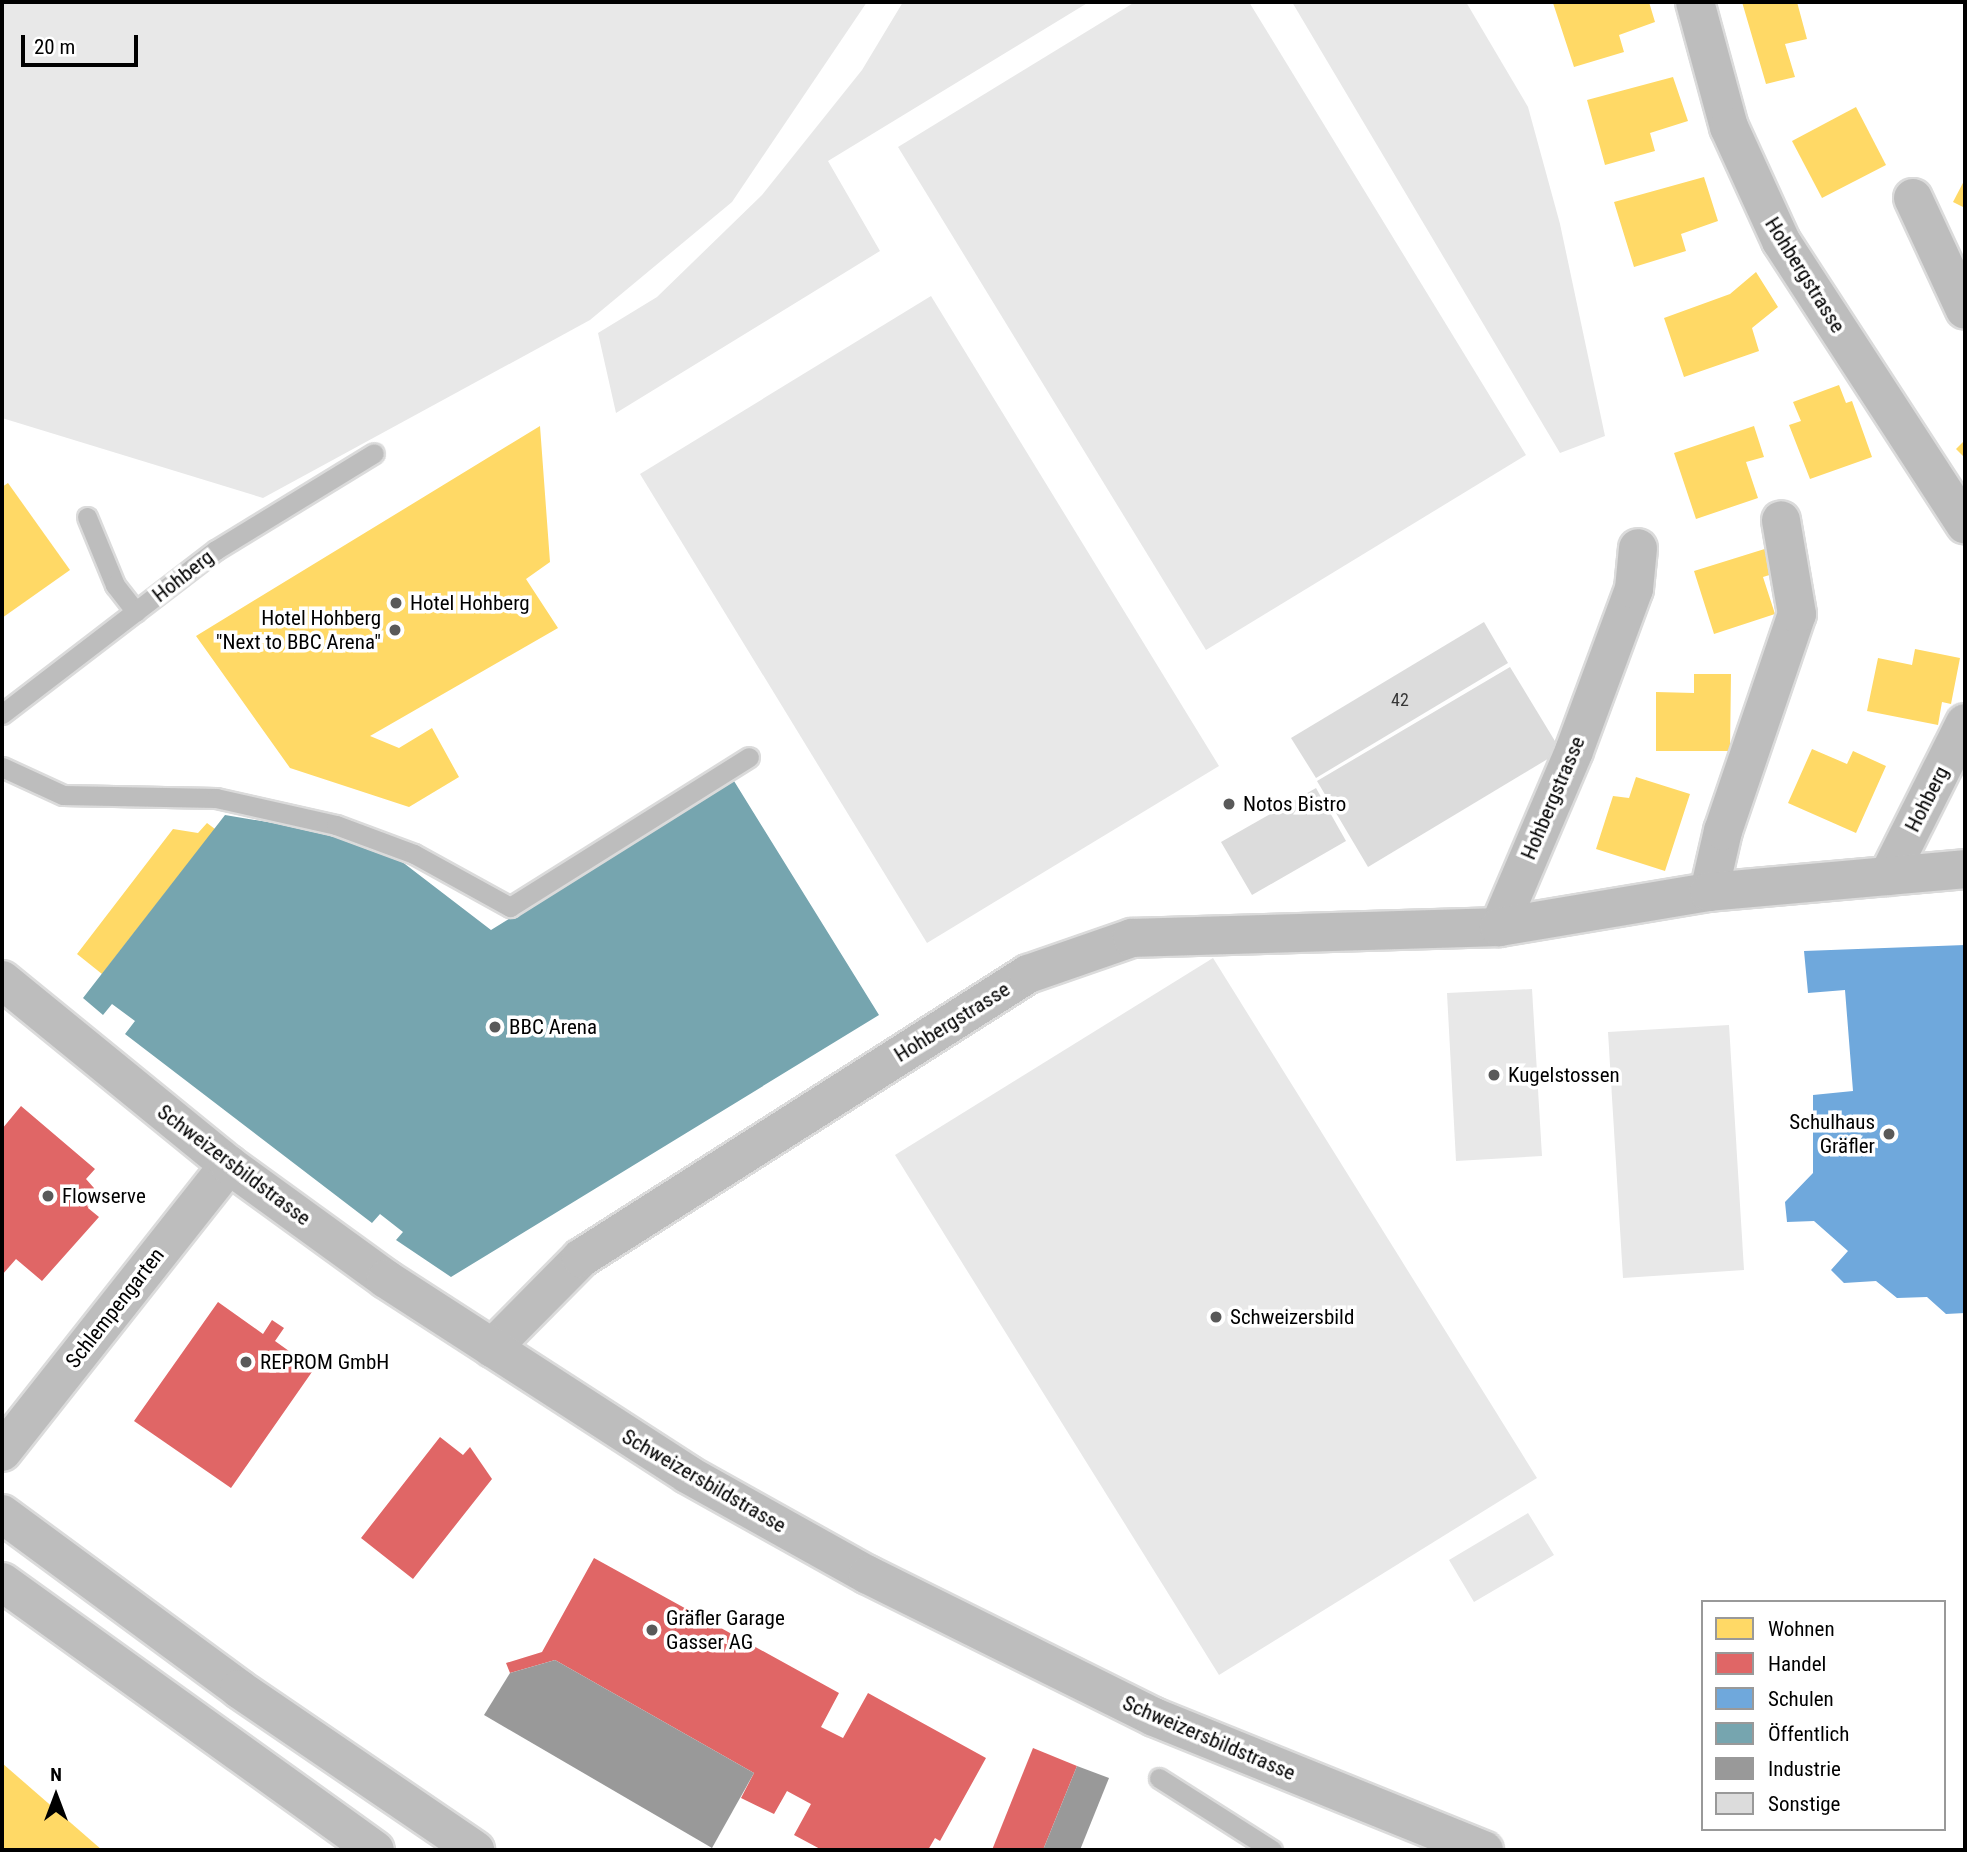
<!DOCTYPE html>
<meta charset="utf-8">
<style>
body{margin:0}
#map{position:relative;width:1967px;height:1852px;overflow:hidden;background:#fff;font-family:"Roboto Condensed",sans-serif}
div>[style]{position:absolute}
.green>*{inset:0;background:#e8e8e8}
.homes>*{inset:0;background:#ffd966}
.shops>*{inset:0;background:#e06666}
.schools>*{inset:0;background:#6fa8dc}
.public>*{inset:0;background:#76a5af}
.industry>*{inset:0;background:#999}
.building>*{inset:0;background:#dcdcdc}
.roads{filter:drop-shadow(2px 0 #dbdbdb) drop-shadow(-2px 0 #dbdbdb) drop-shadow(0 2px #dbdbdb) drop-shadow(0 -2px #dbdbdb)}
.lane>*{height:19px;margin:-9.5px;padding:0 9.5px;transform-origin:9.5px;border-radius:9.5px;background:#bdbdbd}
.street>*{height:38px;margin:-19px;padding:0 19px;transform-origin:19px;border-radius:19px;background:#bdbdbd}
.primary>*{height:38px;margin:-19px;padding:0 19px;transform-origin:19px;border-radius:19px;background:#bdbdbd}
.highway>*{height:38px;margin:-19px;padding:0 19px;transform-origin:19px;border-radius:19px;background:#bdbdbd}
.dots>*{width:19px;height:19px;translate:-50% -50%;box-sizing:border-box;border:4px solid #fff;border-radius:50%}
span{translate:-50% -50%;white-space:nowrap;text-align:center;line-height:1.15;-webkit-text-stroke:7px #fff;paint-order:stroke}
.number-label{font-size:18px;color:#373737}
.number-label span{-webkit-text-stroke-width:0}
.street-label{font-size:21px;color:#000}
.poi-label{font-size:21px;color:#000}
.left{translate:0 -50%;text-align:left}
.right{translate:-100% -50%;text-align:right}
.frame{position:absolute;inset:0;border:4px solid #000;pointer-events:none}
.legend{position:absolute;left:1701px;top:1600px;width:245px;height:231px;box-sizing:border-box;background:#fff;border:2px solid #999;margin:0;padding:9px 12px;list-style:none;font-size:21px;color:#000}
.legend li{display:flex;align-items:center;gap:14px;height:35px}
.legend b{width:35px;border:2px solid #999}
.north{position:absolute;left:21px;top:1761px;width:70px;height:70px;-webkit-text-stroke:5px #fff;paint-order:stroke;rotate:0deg;font-size:19px;font-weight:700;line-height:28px;text-align:center;color:#000}
.north::after{content:'';display:block;margin:auto;width:24px;height:32px;background:#000;clip-path:polygon(50% 0,100% 100%,50% 72%,0 100%)}
.scale{position:absolute;left:21px;top:35px;width:117px;height:32px;box-sizing:border-box;border:4px solid #000;border-top:0;padding-left:9px;font-size:21px;line-height:24px;white-space:nowrap;color:#000;-webkit-text-stroke:5px #fff;paint-order:stroke}
</style>
<div id="map">
<div class="green">
<div style="clip-path:polygon(2px 2px,867px 2px,732px 202px,590px 320px,263px 498px,2px 418px)"></div>
<div style="clip-path:polygon(903px 2px,1089px 2px,828px 161px,880px 251px,616px 413px,598px 333px,657px 297px,762px 195px,862px 70px)"></div>
<div style="clip-path:polygon(1135px 2px,1249px 2px,1526px 455px,1206px 650px,898px 147px)"></div>
<div style="clip-path:polygon(1292px 2px,1466px 2px,1528px 107px,1560px 224px,1605px 436px,1560px 453px)"></div>
<div style="clip-path:polygon(931px 296px,1219px 766px,927px 943px,640px 474px)"></div>
<div style="clip-path:polygon(1213px 958px,1537px 1478px,1219px 1675px,895px 1155px)"></div>
<div style="clip-path:polygon(1532px 989px,1542px 1156px,1456px 1161px,1447px 993px)"></div>
<div style="clip-path:polygon(1729px 1025px,1744px 1270px,1623px 1278px,1608px 1032px)"></div>
<div style="clip-path:polygon(1528px 1513px,1554px 1555px,1474px 1602px,1449px 1560px)"></div>
</div>
<div class="homes">
<div style="clip-path:polygon(1649px 2px,1655px 22px,1619px 35px,1624px 52px,1574px 67px,1553px 3px)"></div>
<div style="clip-path:polygon(1742px 2px,1797px 2px,1807px 39px,1785px 44px,1795px 77px,1766px 84px)"></div>
<div style="clip-path:polygon(1673px 77px,1688px 121px,1650px 133px,1655px 151px,1605px 165px,1587px 100px)"></div>
<div style="clip-path:polygon(1856px 107px,1886px 165px,1822px 198px,1792px 141px)"></div>
<div style="clip-path:polygon(1704px 177px,1718px 221px,1681px 234px,1686px 251px,1634px 267px,1614px 202px)"></div>
<div style="clip-path:polygon(1965px 179px,1965px 208px,1953px 202px)"></div>
<div style="clip-path:polygon(1756px 272px,1778px 307px,1752px 328px,1759px 351px,1684px 377px,1664px 318px,1730px 294px)"></div>
<div style="clip-path:polygon(1839px 385px,1846px 403px,1852px 401px,1872px 457px,1810px 479px,1789px 425px,1801px 421px,1793px 402px)"></div>
<div style="clip-path:polygon(540px 426px,550px 562px,526px 579px,558px 628px,370px 736px,399px 748px,432px 728px,459px 777px,409px 807px,290px 768px,196px 636px)"></div>
<div style="clip-path:polygon(1754px 426px,1764px 457px,1746px 462px,1758px 498px,1696px 519px,1674px 453px)"></div>
<div style="clip-path:polygon(1965px 440px,1965px 458px,1956px 449px)"></div>
<div style="clip-path:polygon(8px 483px,70px 570px,2px 618px,2px 487px)"></div>
<div style="clip-path:polygon(1771px 547px,1779px 572px,1763px 577px,1775px 614px,1714px 634px,1694px 571px)"></div>
<div style="clip-path:polygon(1915px 649px,1960px 658px,1951px 704px,1942px 702px,1938px 725px,1867px 711px,1878px 658px,1912px 665px)"></div>
<div style="clip-path:polygon(1694px 674px,1731px 674px,1730px 751px,1656px 751px,1656px 692px,1694px 693px)"></div>
<div style="clip-path:polygon(1812px 749px,1847px 764px,1853px 751px,1886px 766px,1856px 833px,1788px 803px)"></div>
<div style="clip-path:polygon(1636px 777px,1690px 794px,1665px 871px,1596px 849px,1613px 796px,1629px 798px)"></div>
<div style="clip-path:polygon(207px 823px,215px 829px,102px 974px,77px 954px,173px 829px,198px 833px)"></div>
<div style="clip-path:polygon(2px 1763px,102px 1850px,2px 1850px)"></div>
</div>
<div class="shops">
<div style="clip-path:polygon(21px 1106px,95px 1169px,86px 1179px,94px 1188px,88px 1208px,99px 1217px,42px 1281px,16px 1259px,2px 1275px,2px 1129px)"></div>
<div style="clip-path:polygon(218px 1302px,263px 1334px,272px 1320px,284px 1328px,275px 1341px,314px 1369px,231px 1488px,134px 1421px)"></div>
<div style="clip-path:polygon(440px 1437px,463px 1455px,470px 1447px,492px 1479px,413px 1579px,361px 1538px)"></div>
<div style="clip-path:polygon(594px 1558px,839px 1693px,821px 1727px,843px 1738px,868px 1693px,986px 1758px,940px 1841px,935px 1838px,928px 1850px,822px 1850px,794px 1835px,811px 1804px,787px 1791px,774px 1814px,741px 1798px,754px 1773px,555px 1660px,510px 1673px,506px 1663px,542px 1652px)"></div>
<div style="clip-path:polygon(1033px 1748px,1077px 1766px,1043px 1850px,992px 1850px)"></div>
</div>
<div class="schools">
<div style="clip-path:polygon(1965px 945px,1965px 1313px,1946px 1314px,1927px 1297px,1897px 1298px,1876px 1281px,1844px 1283px,1831px 1270px,1848px 1251px,1814px 1221px,1787px 1222px,1785px 1202px,1813px 1173px,1813px 1095px,1853px 1091px,1845px 990px,1808px 993px,1804px 951px)"></div>
</div>
<div class="public">
<div style="clip-path:polygon(734px 781px,879px 1015px,451px 1277px,396px 1240px,403px 1232px,380px 1214px,372px 1223px,125px 1034px,135px 1021px,112px 1004px,103px 1015px,83px 998px,225px 815px,321px 831px,401px 861px,491px 930px)"></div>
</div>
<div class="industry">
<div style="clip-path:polygon(555px 1660px,754px 1773px,712px 1848px,484px 1715px,510px 1673px)"></div>
<div style="clip-path:polygon(1077px 1766px,1109px 1778px,1080px 1850px,1043px 1850px)"></div>
</div>
<div class="building">
<div style="clip-path:polygon(1484px 622px,1508px 663px,1316px 778px,1291px 738px)"></div>
<div style="clip-path:polygon(1510px 667px,1561px 751px,1368px 867px,1317px 781px)"></div>
<div style="clip-path:polygon(1316px 788px,1346px 841px,1252px 895px,1221px 842px)"></div>
</div>
<div class="roads">
<div class="lane">
<div style="left:87px;top:517px;width:74px;rotate:67.6deg"></div>
<div style="left:115px;top:585px;width:34px;rotate:52deg"></div>
<div style="left:2px;top:714px;width:270px;rotate:-37.5deg"></div>
<div style="left:216px;top:550px;width:185px;rotate:-31.5deg"></div>
<div style="left:2px;top:767px;width:67px;rotate:24.7deg"></div>
<div style="left:63px;top:795px;width:153px;rotate:1.1deg"></div>
<div style="left:216px;top:798px;width:123px;rotate:12.7deg"></div>
<div style="left:336px;top:825px;width:83px;rotate:20.4deg"></div>
<div style="left:414px;top:854px;width:110px;rotate:28.9deg"></div>
<div style="left:510px;top:907px;width:282px;rotate:-32.1deg"></div>
<div style="left:1159px;top:1778px;width:134px;rotate:32.5deg"></div>
</div>
<div class="street">
<div style="left:1695px;top:2px;width:130px;rotate:74.8deg"></div>
<div style="left:1729px;top:127px;width:125px;rotate:65.5deg"></div>
<div style="left:1781px;top:241px;width:338px;rotate:57deg"></div>
<div style="left:1913px;top:198px;width:123px;rotate:65.1deg"></div>
<div style="left:1888px;top:876px;width:171px;rotate:-63.3deg"></div>
<div style="left:1709px;top:892px;width:63px;rotate:-77.1deg"></div>
<div style="left:1723px;top:831px;width:229px;rotate:-71.2deg"></div>
<div style="left:1797px;top:614px;width:95px;rotate:-99.7deg"></div>
<div style="left:1499px;top:927px;width:191px;rotate:-66.9deg"></div>
<div style="left:1574px;top:751px;width:173px;rotate:-69.7deg"></div>
<div style="left:1634px;top:589px;width:41px;rotate:-84.4deg"></div>
<div style="left:492px;top:1348px;width:127px;rotate:-45.3deg"></div>
<div style="left:581px;top:1258px;width:530px;rotate:-32.43deg"></div>
<div style="left:1028px;top:974px;width:110px;rotate:-19.1deg"></div>
<div style="left:1132px;top:938px;width:367px;rotate:-1.7deg"></div>
<div style="left:1499px;top:927px;width:213px;rotate:-9.5deg"></div>
<div style="left:1709px;top:892px;width:257px;rotate:-5.1deg"></div>
<div style="left:2px;top:1452px;width:366px;rotate:-51.7deg"></div>
</div>
<div class="primary">
<div style="left:2px;top:980px;width:293px;rotate:39.2deg"></div>
<div style="left:229px;top:1165px;width:194px;rotate:36deg"></div>
<div style="left:386px;top:1279px;width:359px;rotate:32.9deg"></div>
<div style="left:687px;top:1474px;width:207px;rotate:29.2deg"></div>
<div style="left:868px;top:1575px;width:319px;rotate:26.4deg"></div>
<div style="left:1154px;top:1717px;width:356px;rotate:22deg"></div>
</div>
<div class="highway">
<div style="left:2px;top:1514px;width:295px;rotate:36.4deg"></div>
<div style="left:239px;top:1689px;width:286px;rotate:34.3deg"></div>
<div style="left:2px;top:1582px;width:459px;rotate:35.7deg"></div>
</div>
</div>
<div class="dots">
<div style="left:396px;top:603px;background:#595959"></div>
<div style="left:395px;top:630px;background:#595959"></div>
<div style="left:1229px;top:804px;background:#595959"></div>
<div style="left:495px;top:1027px;background:#595959"></div>
<div style="left:1494px;top:1075px;background:#595959"></div>
<div style="left:1889px;top:1134px;background:#595959"></div>
<div style="left:48px;top:1196px;background:#595959"></div>
<div style="left:1216px;top:1317px;background:#595959"></div>
<div style="left:246px;top:1362px;background:#595959"></div>
<div style="left:652px;top:1630px;background:#595959"></div>
</div>
<div class="number-label">
<span style="left:1400px;top:700px">42</span>
</div>
<div class="street-label">
<span style="left:1805px;top:275px;rotate:58deg">Hohbergstrasse</span>
<span style="left:183px;top:576px;rotate:-38deg">Hohberg</span>
<span style="left:1553px;top:798px;rotate:-67deg">Hohbergstrasse</span>
<span style="left:1927px;top:799px;rotate:-63deg">Hohberg</span>
<span style="left:952px;top:1022px;rotate:-32deg">Hohbergstrasse</span>
<span style="left:234px;top:1165px;rotate:37deg">Schweizersbildstrasse</span>
<span style="left:115px;top:1308px;rotate:-52deg">Schlempengarten</span>
<span style="left:704px;top:1481px;rotate:30deg">Schweizersbildstrasse</span>
<span style="left:1209px;top:1738px;rotate:23deg">Schweizersbildstrasse</span>
</div>
<div class="poi-label">
<span class="left" style="left:410px;top:603px">Hotel Hohberg</span>
<span class="right" style="left:381px;top:630px">Hotel Hohberg<br>"Next to BBC Arena"</span>
<span class="left" style="left:1243px;top:804px">Notos Bistro</span>
<span class="left" style="left:509px;top:1027px">BBC Arena</span>
<span class="left" style="left:1508px;top:1075px">Kugelstossen</span>
<span class="right" style="left:1875px;top:1134px">Schulhaus<br>Gräfler</span>
<span class="left" style="left:62px;top:1196px">Flowserve</span>
<span class="left" style="left:1230px;top:1317px">Schweizersbild</span>
<span class="left" style="left:260px;top:1362px">REPROM GmbH</span>
<span class="left" style="left:666px;top:1630px">Gräfler Garage<br>Gasser AG</span>
</div>
<div class="frame"></div>
<ul class="legend">
<li><b style="height:19px;background:#ffd966"></b>Wohnen</li>
<li><b style="height:19px;background:#e06666"></b>Handel</li>
<li><b style="height:19px;background:#6fa8dc"></b>Schulen</li>
<li><b style="height:19px;background:#76a5af"></b>Öffentlich</li>
<li><b style="height:19px;background:#999"></b>Industrie</li>
<li><b style="height:19px;background:#dcdcdc"></b>Sonstige</li>
</ul>
<div class="north">N</div>
<div class="scale">20 m</div>
</div>
